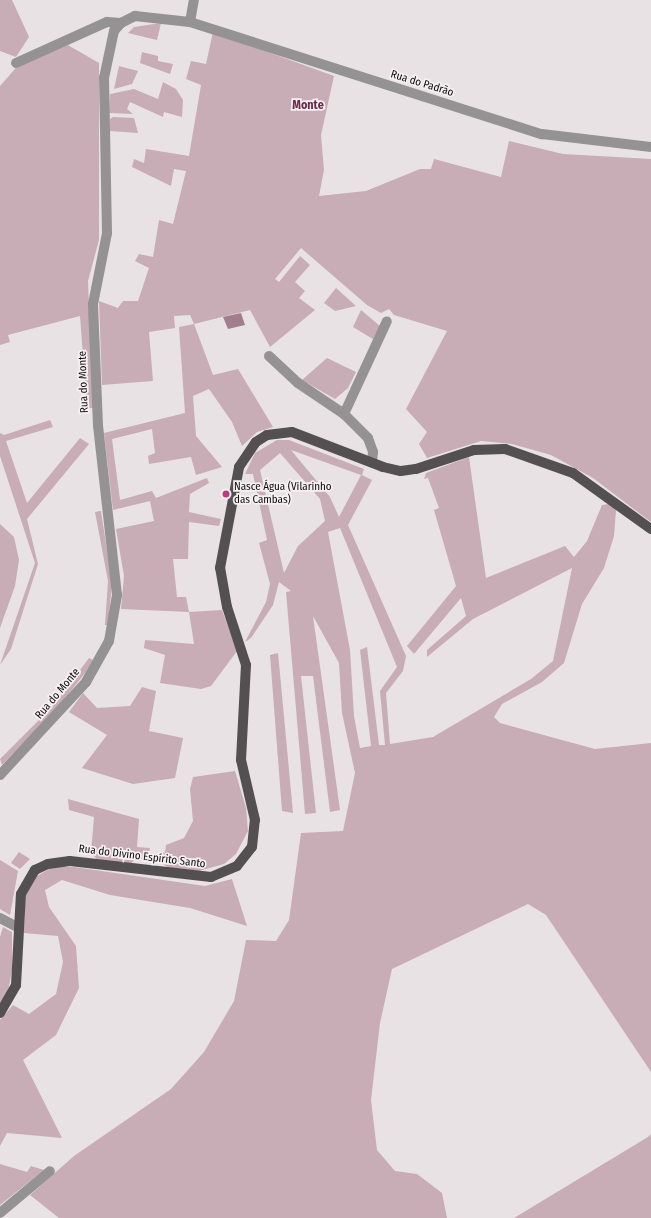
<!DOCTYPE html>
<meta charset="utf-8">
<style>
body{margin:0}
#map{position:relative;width:651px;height:1218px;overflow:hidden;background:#e8e2e5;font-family:"Fira Sans Condensed",sans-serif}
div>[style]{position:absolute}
.green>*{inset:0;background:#c8acb6}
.water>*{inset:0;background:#a27e8c}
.minor>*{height:10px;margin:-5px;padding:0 5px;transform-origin:5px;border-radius:5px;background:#959293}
.major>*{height:10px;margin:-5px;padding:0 5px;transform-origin:5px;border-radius:5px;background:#545051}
.dots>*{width:11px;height:11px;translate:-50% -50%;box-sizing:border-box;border:2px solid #f6f0f2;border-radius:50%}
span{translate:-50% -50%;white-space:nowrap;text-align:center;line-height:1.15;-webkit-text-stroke:3.5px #f6f0f2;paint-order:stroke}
.street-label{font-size:11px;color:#0d0b0c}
.poi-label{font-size:11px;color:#0d0b0c}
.left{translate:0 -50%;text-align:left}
.neighbourhood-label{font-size:12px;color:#6c2a49;font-weight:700}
</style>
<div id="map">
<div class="green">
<div style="clip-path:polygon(0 0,12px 0,29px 37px,16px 57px,0 51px)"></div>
<div style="clip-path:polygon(161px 23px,157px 40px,128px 33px,134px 27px)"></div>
<div style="clip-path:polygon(213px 32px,334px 76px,321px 135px,324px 170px,319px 196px,366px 191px,420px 169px,431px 169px,434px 159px,501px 177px,509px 141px,563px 154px,651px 159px,651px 522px,593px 478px,551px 455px,512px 444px,481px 441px,427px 458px,419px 444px,427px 432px,406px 409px,447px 331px,394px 315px,389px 309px,381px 313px,367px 305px,301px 248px,275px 279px,279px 282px,300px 256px,310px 265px,295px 282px,305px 291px,299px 298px,315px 310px,270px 347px,250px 310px,194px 324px,213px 375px,238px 369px,273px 427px,257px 432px,242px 446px,232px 422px,209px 389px,193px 396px,196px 436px,222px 467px,196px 475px,191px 457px,149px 464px,148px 456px,155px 453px,152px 429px,112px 439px,120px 500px,152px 491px,156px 498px,207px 478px,209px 483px,190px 494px,189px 512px,221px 519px,219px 526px,189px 522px,188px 559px,173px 559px,177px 597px,186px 597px,189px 612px,222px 610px,237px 651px,211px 686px,201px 689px,160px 683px,165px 655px,144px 648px,145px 640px,194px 644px,189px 612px,121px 609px,124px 576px,116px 529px,154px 521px,150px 501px,113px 510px,104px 433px,185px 413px,179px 327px,194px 324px,190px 315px,174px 316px,175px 328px,149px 332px,153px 381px,102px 385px,99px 301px,118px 308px,123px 301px,138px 301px,149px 268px,135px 261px,139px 254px,153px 257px,159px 220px,173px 224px,186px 171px,174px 169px,171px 186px,132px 167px,134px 159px,144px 163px,146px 149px,189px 156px,201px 85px,186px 79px,191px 61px,206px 64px)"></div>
<div style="clip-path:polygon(66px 44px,99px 63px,99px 240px,88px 281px,93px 408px,87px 408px,80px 316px,8px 335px,10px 342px,0 345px,0 86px,21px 62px)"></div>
<div style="clip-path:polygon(142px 52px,158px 56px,158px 61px,173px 64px,170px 74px,140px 63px)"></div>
<div style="clip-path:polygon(119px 66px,138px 71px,132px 84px,114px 89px)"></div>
<div style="clip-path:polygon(163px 82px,176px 89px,183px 100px,182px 117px,164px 112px,163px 117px,130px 102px,127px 109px,133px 114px,109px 113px,110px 94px,134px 89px,158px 99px)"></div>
<div style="clip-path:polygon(113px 117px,134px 118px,138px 133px,110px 131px,110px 119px)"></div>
<div style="clip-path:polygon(336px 288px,356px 306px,335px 311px,324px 303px)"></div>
<div style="clip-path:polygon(361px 310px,380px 326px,373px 339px,353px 327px)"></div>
<div style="clip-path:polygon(327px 358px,356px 372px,348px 388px,335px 399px,302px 380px)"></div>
<div style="clip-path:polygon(50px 420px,53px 427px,6px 441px,27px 503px,80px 438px,89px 444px,27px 519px,38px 564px,11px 649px,0 665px,35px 563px,0 456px,0 433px,4px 435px)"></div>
<div style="clip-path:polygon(evenodd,277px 440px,289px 440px,364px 469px,362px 475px,372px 480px,348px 525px,406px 656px,403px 671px,386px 693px,390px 744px,433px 737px,531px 679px,553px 661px,572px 568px,473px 619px,427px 657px,427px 650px,466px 616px,461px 598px,414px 654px,407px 646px,456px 586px,434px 510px,439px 508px,428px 478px,424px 479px,426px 473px,469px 457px,486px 578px,565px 546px,574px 557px,587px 541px,602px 505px,609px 504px,616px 510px,614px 536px,604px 568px,582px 604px,564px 663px,542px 682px,502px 704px,494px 717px,500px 723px,595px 749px,651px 743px,651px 1072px,546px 915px,528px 904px,392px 969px,380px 1023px,371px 1100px,377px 1150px,395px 1171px,417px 1174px,442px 1193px,447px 1218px,59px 1218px,30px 1195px,74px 1156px,171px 1089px,204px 1052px,234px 1001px,246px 940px,276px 941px,289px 920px,301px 833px,343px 831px,355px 773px,342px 713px,339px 663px,313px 616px,340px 810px,330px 812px,313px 676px,301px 676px,316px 813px,305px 814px,286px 592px,291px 591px,279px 582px,273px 605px,251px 638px,245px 642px,266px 602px,270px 584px,259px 543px,267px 540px,253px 474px,245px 474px,255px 453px,277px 440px,291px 450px,361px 475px,339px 517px,330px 497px,291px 450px,277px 440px,280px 453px,320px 499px,325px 521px,298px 546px,284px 573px,260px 470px,280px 453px,277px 440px,340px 528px,397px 667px,380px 691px,385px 745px,379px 745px,367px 647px,360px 650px,371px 746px,360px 748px,354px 716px,350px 650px,328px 532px,340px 528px)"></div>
<div style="clip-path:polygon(101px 511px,112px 583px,108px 625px,105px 625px,108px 581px,95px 512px)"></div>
<div style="clip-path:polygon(0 524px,14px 537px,19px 560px,15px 586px,0 628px)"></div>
<div style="clip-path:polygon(278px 653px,293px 813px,282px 811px,270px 655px)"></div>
<div style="clip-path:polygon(89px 658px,93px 660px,86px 672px,57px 708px,2px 765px,0 759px,53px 706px)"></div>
<div style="clip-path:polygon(142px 687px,156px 691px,149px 731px,183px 738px,175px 778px,133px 784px,82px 768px,107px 735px,69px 712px,83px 693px,97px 708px,130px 706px)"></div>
<div style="clip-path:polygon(235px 771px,246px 808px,248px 831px,236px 854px,224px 864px,195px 872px,170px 869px,160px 862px,161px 851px,165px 853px,166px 845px,184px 838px,193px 821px,190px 789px,193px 777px)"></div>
<div style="clip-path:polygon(68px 799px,139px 819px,137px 847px,150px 848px,148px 860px,137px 858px,130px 864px,97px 860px,91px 852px,94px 817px,69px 810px)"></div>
<div style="clip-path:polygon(19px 852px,30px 859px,20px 869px,11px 863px)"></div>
<div style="clip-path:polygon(0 860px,18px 871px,10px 915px,0 909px)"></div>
<div style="clip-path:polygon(53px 867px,74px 867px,205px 886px,232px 879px,247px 926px,190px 908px,110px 895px,62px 880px,45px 890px,49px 907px,76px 946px,79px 988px,56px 1035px,23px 1060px,62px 1138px,7px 1133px,0 1146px,0 1020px,13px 1005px,29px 1014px,56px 994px,63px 962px,58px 936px,24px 933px,25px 897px,37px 876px)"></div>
<div style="clip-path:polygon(3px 927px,12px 932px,12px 970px,8px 992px,0 1003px,0 937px)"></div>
<div style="clip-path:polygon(651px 1134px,651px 1218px,514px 1218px,648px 1137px)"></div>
<div style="clip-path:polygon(0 1164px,27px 1172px,31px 1166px,44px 1170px,0 1205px)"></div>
</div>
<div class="water">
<div style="clip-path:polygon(241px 313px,245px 325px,228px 329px,223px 317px)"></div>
</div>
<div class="minor">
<div style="left:190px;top:22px;width:22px;rotate:-80deg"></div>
<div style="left:16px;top:63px;width:100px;rotate:-24.3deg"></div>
<div style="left:107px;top:22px;width:14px;rotate:4deg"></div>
<div style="left:269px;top:356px;width:40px;rotate:43deg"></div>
<div style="left:298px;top:383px;width:55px;rotate:34deg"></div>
<div style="left:344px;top:414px;width:34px;rotate:45deg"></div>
<div style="left:368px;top:438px;width:15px;rotate:70deg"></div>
<div style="left:373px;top:452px;width:10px;rotate:96deg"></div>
<div style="left:344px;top:414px;width:102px;rotate:-65.2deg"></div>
<div style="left:0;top:775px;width:127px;rotate:-47.2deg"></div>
<div style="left:86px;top:682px;width:47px;rotate:-60.7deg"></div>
<div style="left:109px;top:641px;width:47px;rotate:-80.1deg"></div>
<div style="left:117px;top:595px;width:171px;rotate:-96.4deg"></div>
<div style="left:98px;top:425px;width:121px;rotate:-92.4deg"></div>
<div style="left:93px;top:304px;width:72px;rotate:-78.8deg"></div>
<div style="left:107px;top:233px;width:155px;rotate:-91.1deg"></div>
<div style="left:104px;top:78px;width:48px;rotate:-78deg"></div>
<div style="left:114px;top:31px;width:11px;rotate:-49deg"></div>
<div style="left:121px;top:23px;width:16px;rotate:-27deg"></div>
<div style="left:135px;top:16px;width:55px;rotate:6.2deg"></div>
<div style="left:190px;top:22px;width:369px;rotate:17.7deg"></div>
<div style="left:542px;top:134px;width:110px;rotate:6.8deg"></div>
<div style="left:0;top:918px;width:19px;rotate:28deg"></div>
<div style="left:0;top:1213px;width:65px;rotate:-40deg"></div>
</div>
<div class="major">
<div style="left:0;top:1013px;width:32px;rotate:-60deg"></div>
<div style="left:16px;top:985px;width:91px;rotate:-86.9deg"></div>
<div style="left:21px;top:894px;width:28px;rotate:-60deg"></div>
<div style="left:35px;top:870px;width:14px;rotate:-25deg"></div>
<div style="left:48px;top:864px;width:22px;rotate:-8deg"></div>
<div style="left:70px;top:861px;width:142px;rotate:6.5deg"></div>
<div style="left:211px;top:877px;width:28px;rotate:-23deg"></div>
<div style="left:237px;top:866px;width:24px;rotate:-52deg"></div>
<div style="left:252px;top:847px;width:27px;rotate:-84deg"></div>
<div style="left:255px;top:820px;width:62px;rotate:-103.1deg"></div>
<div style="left:241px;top:760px;width:95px;rotate:-87deg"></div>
<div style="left:246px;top:665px;width:61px;rotate:-108.1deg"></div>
<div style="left:227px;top:607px;width:40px;rotate:-100deg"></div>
<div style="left:220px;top:568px;width:103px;rotate:-79.3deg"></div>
<div style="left:239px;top:467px;width:30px;rotate:-56deg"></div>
<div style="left:256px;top:442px;width:13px;rotate:-32deg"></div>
<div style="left:267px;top:435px;width:25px;rotate:-7deg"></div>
<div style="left:292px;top:432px;width:97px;rotate:21deg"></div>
<div style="left:383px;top:467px;width:18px;rotate:13deg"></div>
<div style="left:401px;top:471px;width:15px;rotate:-8deg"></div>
<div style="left:416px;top:469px;width:61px;rotate:-18.1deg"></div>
<div style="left:474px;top:450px;width:31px;rotate:-2deg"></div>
<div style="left:505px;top:449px;width:72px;rotate:19.4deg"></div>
<div style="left:573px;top:473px;width:96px;rotate:35.7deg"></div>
</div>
<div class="dots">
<div style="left:226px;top:494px;background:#c03b7d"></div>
</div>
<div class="street-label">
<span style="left:422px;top:84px;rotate:17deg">Rua do Padrão</span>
<span style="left:84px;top:382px;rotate:-92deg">Rua do Monte</span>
<span style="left:58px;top:694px;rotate:-50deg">Rua do Monte</span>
<span style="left:142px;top:857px;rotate:7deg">Rua do Divino Espírito Santo</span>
</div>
<div class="poi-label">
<span class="left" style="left:234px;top:494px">Nasce Água (Vilarinho<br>das Cambas)</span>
</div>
<div class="neighbourhood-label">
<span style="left:308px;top:106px">Monte</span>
</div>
</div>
